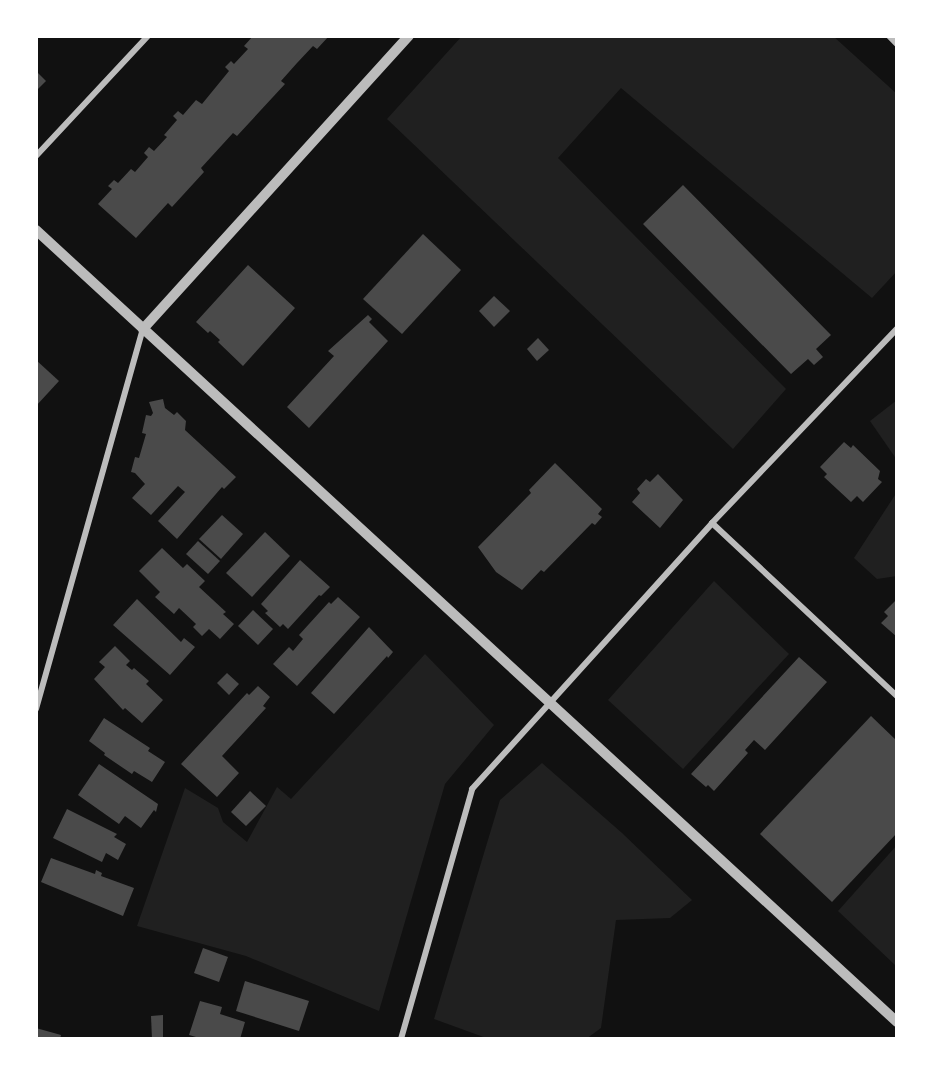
<!DOCTYPE html>
<style>
body{margin:0}
#map{position:relative;width:933px;height:1075px;overflow:hidden;background:#111;font-family:Literata,serif}
div>[style]{position:absolute}
.green>*{inset:0;background:#202020}
.building>*{inset:0;background:#4a4a4a}
.minor>*{height:6px;margin:-3px;padding:0 3px;transform-origin:3px;border-radius:3px;background:#bcbcbc}
.tertiary>*{height:10px;margin:-5px;padding:0 5px;transform-origin:5px;border-radius:5px;background:#bcbcbc}
span{translate:-50% -50%;white-space:nowrap;text-align:center;line-height:1.15;-webkit-text-stroke:6px #fff;paint-order:stroke}
.frame{position:absolute;inset:0;border:38px solid #fff;pointer-events:none}
</style>
<div id="map">
<div class="green">
<div style="clip-path:polygon(462px 36px,833px 36px,897px 94px,897px 271px,872px 298px,621px 88px,558px 158px,786px 389px,733px 449px,387px 119px)"></div>
<div style="clip-path:polygon(897px 400px,897px 460px,870px 421px)"></div>
<div style="clip-path:polygon(897px 492px,897px 576px,877px 579px,854px 558px)"></div>
<div style="clip-path:polygon(714px 581px,789px 654px,683px 769px,608px 700px)"></div>
<div style="clip-path:polygon(425px 654px,494px 725px,445px 784px,379px 1011px,246px 956px,137px 926px,185px 788px,218px 808px,223px 822px,247px 842px,277px 787px,291px 799px)"></div>
<div style="clip-path:polygon(542px 763px,622px 833px,692px 900px,670px 918px,616px 920px,601px 1028px,586px 1039px,489px 1039px,434px 1019px,500px 800px)"></div>
<div style="clip-path:polygon(897px 845px,897px 963px,895px 965px,838px 911px)"></div>
</div>
<div class="building">
<div style="clip-path:polygon(253px 36px,329px 36px,317px 49px,313px 46px,297px 63px,281px 81px,285px 84px,237px 136px,233px 133px,201px 168px,204px 172px,172px 207px,168px 203px,136px 238px,98px 204px,112px 189px,108px 186px,114px 180px,118px 183px,131px 169px,135px 172px,148px 157px,144px 153px,149px 147px,154px 151px,167px 137px,164px 135px,177px 120px,173px 116px,178px 111px,183px 115px,196px 100px,202px 104px,229px 71px,225px 67px,231px 61px,234px 64px,248px 49px,244px 46px)"></div>
<div style="clip-path:polygon(36px 71px,46px 81px,36px 91px)"></div>
<div style="clip-path:polygon(683px 185px,831px 335px,816px 349px,823px 357px,814px 365px,808px 359px,791px 374px,643px 224px)"></div>
<div style="clip-path:polygon(423px 234px,461px 270px,402px 334px,363px 299px)"></div>
<div style="clip-path:polygon(248px 265px,295px 308px,243px 366px,218px 342px,220px 340px,210px 331px,208px 333px,196px 322px)"></div>
<div style="clip-path:polygon(494px 296px,510px 311px,494px 327px,479px 311px)"></div>
<div style="clip-path:polygon(368px 315px,372px 319px,369px 322px,388px 341px,309px 428px,287px 407px,334px 356px,328px 351px)"></div>
<div style="clip-path:polygon(538px 338px,549px 350px,537px 361px,527px 349px)"></div>
<div style="clip-path:polygon(36px 360px,59px 381px,36px 406px)"></div>
<div style="clip-path:polygon(163px 399px,165px 408px,174px 415px,177px 412px,186px 421px,185px 430px,236px 477px,224px 489px,222px 487px,177px 539px,158px 521px,185px 492px,178px 486px,151px 515px,132px 498px,145px 484px,135px 473px,131px 472px,135px 457px,139px 458px,146px 434px,142px 433px,146px 415px,151px 416px,153px 413px,149px 402px)"></div>
<div style="clip-path:polygon(844px 442px,851px 448px,853px 445px,880px 471px,878px 479px,882px 482px,863px 502px,857px 496px,851px 502px,824px 477px,827px 474px,820px 467px)"></div>
<div style="clip-path:polygon(555px 463px,602px 509px,598px 514px,602px 517px,595px 525px,592px 523px,544px 572px,541px 570px,522px 590px,496px 572px,478px 547px,531px 493px,529px 490px)"></div>
<div style="clip-path:polygon(658px 474px,683px 500px,660px 528px,632px 502px,640px 493px,637px 489px,646px 479px,650px 482px)"></div>
<div style="clip-path:polygon(222px 515px,243px 534px,221px 559px,199px 539px)"></div>
<div style="clip-path:polygon(265px 532px,290px 556px,252px 597px,226px 573px)"></div>
<div style="clip-path:polygon(198px 541px,220px 561px,208px 574px,186px 554px)"></div>
<div style="clip-path:polygon(162px 548px,183px 568px,187px 564px,205px 581px,199px 587px,226px 612px,223px 614px,234px 624px,220px 639px,209px 629px,202px 636px,193px 627px,196px 624px,179px 608px,174px 614px,155px 597px,160px 592px,139px 571px)"></div>
<div style="clip-path:polygon(300px 560px,330px 587px,321px 596px,319px 595px,288px 629px,283px 624px,280px 627px,265px 613px,268px 611px,261px 604px)"></div>
<div style="clip-path:polygon(338px 597px,360px 617px,297px 686px,273px 664px,289px 647px,293px 651px,303px 639px,299px 635px,329px 602px,331px 604px)"></div>
<div style="clip-path:polygon(137px 599px,181px 642px,184px 638px,195px 647px,170px 675px,113px 625px)"></div>
<div style="clip-path:polygon(897px 599px,897px 637px,881px 623px,888px 616px,884px 612px)"></div>
<div style="clip-path:polygon(253px 610px,273px 629px,258px 645px,238px 626px)"></div>
<div style="clip-path:polygon(369px 627px,393px 652px,388px 658px,387px 656px,334px 714px,311px 693px)"></div>
<div style="clip-path:polygon(115px 646px,130px 661px,126px 665px,132px 670px,134px 668px,149px 681px,146px 684px,163px 700px,142px 723px,125px 708px,123px 710px,94px 679px,105px 667px,99px 662px)"></div>
<div style="clip-path:polygon(799px 657px,827px 682px,765px 750px,754px 740px,745px 750px,748px 753px,714px 791px,708px 785px,706px 787px,691px 774px)"></div>
<div style="clip-path:polygon(227px 673px,239px 684px,229px 695px,217px 683px)"></div>
<div style="clip-path:polygon(258px 686px,270px 697px,263px 706px,266px 708px,222px 756px,239px 773px,217px 797px,181px 764px,247px 693px,249px 695px)"></div>
<div style="clip-path:polygon(871px 716px,897px 741px,897px 833px,832px 902px,760px 834px)"></div>
<div style="clip-path:polygon(104px 718px,150px 748px,148px 751px,165px 762px,152px 782px,134px 771px,132px 774px,104px 755px,105px 753px,89px 741px)"></div>
<div style="clip-path:polygon(99px 764px,158px 804px,156px 812px,154px 810px,141px 828px,125px 816px,119px 824px,78px 795px)"></div>
<div style="clip-path:polygon(250px 791px,266px 806px,246px 826px,231px 812px)"></div>
<div style="clip-path:polygon(67px 809px,117px 834px,114px 837px,126px 844px,118px 860px,106px 853px,102px 862px,53px 838px)"></div>
<div style="clip-path:polygon(51px 858px,95px 874px,96px 870px,102px 873px,101px 876px,134px 888px,123px 916px,41px 882px)"></div>
<div style="clip-path:polygon(203px 948px,228px 957px,219px 982px,194px 973px)"></div>
<div style="clip-path:polygon(245px 981px,309px 1001px,299px 1031px,236px 1011px)"></div>
<div style="clip-path:polygon(200px 1001px,222px 1007px,220px 1014px,245px 1022px,240px 1039px,203px 1039px,189px 1035px)"></div>
<div style="clip-path:polygon(163px 1015px,163px 1039px,152px 1039px,151px 1016px)"></div>
<div style="clip-path:polygon(36px 1028px,61px 1035px,60px 1039px,36px 1039px)"></div>
</div>
<div class="minor">
<div style="left:889px;top:36px;width:11px;rotate:45deg"></div>
<div style="left:36px;top:156px;width:164px;rotate:-47deg"></div>
<div style="left:712px;top:523px;width:253px;rotate:43.1deg"></div>
<div style="left:36px;top:709px;width:395px;rotate:-74.3deg"></div>
<div style="left:401px;top:1039px;width:260px;rotate:-74.1deg"></div>
<div style="left:472px;top:789px;width:358px;rotate:-47.9deg"></div>
<div style="left:712px;top:523px;width:268px;rotate:-46.4deg"></div>
</div>
<div class="tertiary">
<div style="left:36px;top:230px;width:1170px;rotate:42.61deg"></div>
<div style="left:143px;top:329px;width:396px;rotate:-47.8deg"></div>
</div>
<div class="frame"></div>
</div>
